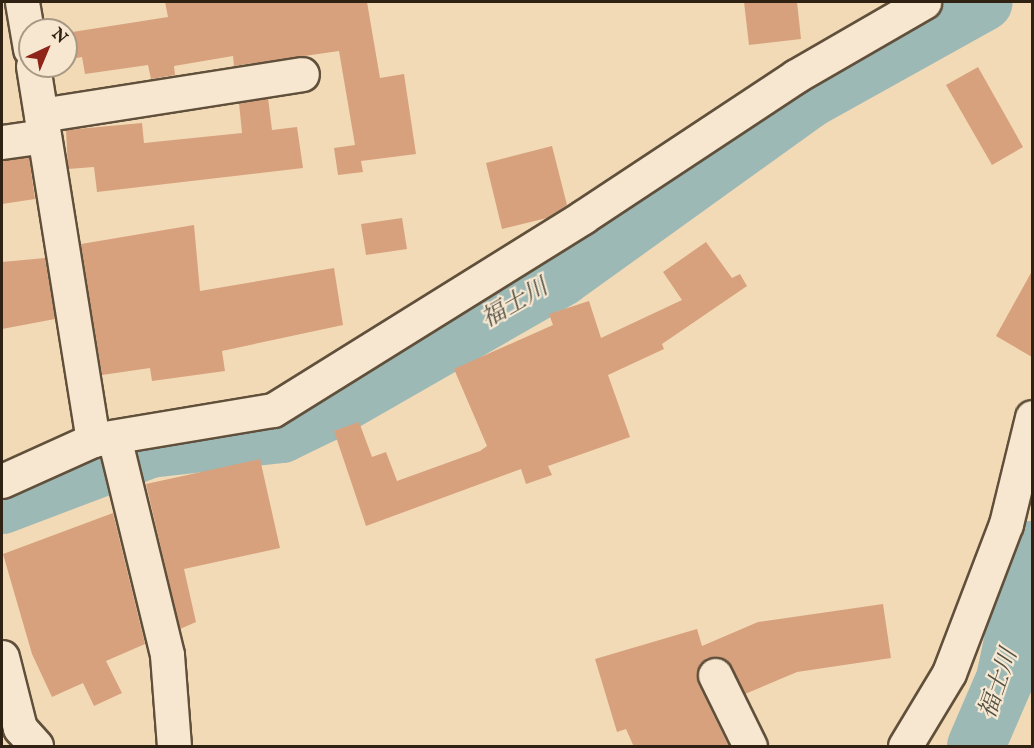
<!DOCTYPE html>
<meta charset="utf-8">
<style>
body{margin:0}
#map{position:relative;width:1034px;height:748px;overflow:hidden;background:#f2dab7;font-family:"IM FELL English","Noto Serif JP",serif}
div>[style]{position:absolute}
.river>*{height:58px;margin:-29px;padding:0 29px;transform-origin:29px;border-radius:29px;background:#9db9b6}
.building>*{inset:0;background:#d8a17d}
.roads{filter:drop-shadow(2px 0 #60503b) drop-shadow(-2px 0 #60503b) drop-shadow(0 2px #60503b) drop-shadow(0 -2px #60503b)}
.minor>*{height:33px;margin:-16.5px;padding:0 16.5px;transform-origin:16.5px;border-radius:16.5px;background:#f7e7d0}
span{translate:-50% -50%;white-space:nowrap;text-align:center;line-height:1.15;-webkit-text-stroke:4.5px #f7e7d0;paint-order:stroke}
.water-label{font-size:24px;color:#504f43;font-style:italic}
.frame{position:absolute;inset:0;border:3px solid #2f2212;pointer-events:none}
.north{position:absolute;left:18px;top:18px;width:60px;height:60px;box-sizing:border-box;background:#f7e7d0;border:2px solid #a79884;border-radius:50%;rotate:44deg;font-size:16px;font-weight:700;line-height:24px;text-align:center;color:#2f2212}
.north::after{content:'';display:block;margin:auto;width:21px;height:27px;background:#8f2418;clip-path:polygon(50% 0,100% 100%,50% 72%,0 100%)}
</style>
<div id="map">
<div class="river">
<div style="left:2px;top:505px;width:158px;rotate:-20.7deg"></div>
<div style="left:150px;top:449px;width:133px;rotate:-6.5deg"></div>
<div style="left:282px;top:434px;width:48px;rotate:-26deg"></div>
<div style="left:325px;top:413px;width:273px;rotate:-29.8deg"></div>
<div style="left:562px;top:277px;width:303px;rotate:-35.7deg"></div>
<div style="left:808px;top:100px;width:201px;rotate:-29.1deg"></div>
<div style="left:976px;top:746px;width:73px;rotate:-66.6deg"></div>
<div style="left:1005px;top:679px;width:132px;rotate:-78.2deg"></div>
</div>
<div class="building">
<div style="clip-path:polygon(165px 2px,367px 2px,380px 78px,404px 74px,416px 154px,361px 161px,363px 172px,338px 175px,334px 148px,355px 145px,339px 51px,234px 66px,233px 56px,174px 66px,175px 75px,151px 79px,148px 65px,85px 74px,82px 57px,66px 60px,66px 33px,168px 17px)"></div>
<div style="clip-path:polygon(744px 2px,797px 2px,801px 39px,749px 45px)"></div>
<div style="clip-path:polygon(978px 67px,1023px 147px,992px 165px,946px 85px)"></div>
<div style="clip-path:polygon(268px 98px,272px 130px,297px 127px,303px 168px,97px 192px,94px 167px,68px 169px,66px 130px,142px 123px,144px 143px,242px 133px,239px 103px)"></div>
<div style="clip-path:polygon(552px 146px,567px 205px,547px 218px,502px 229px,486px 163px)"></div>
<div style="clip-path:polygon(29px 157px,35px 199px,2px 204px,2px 160px)"></div>
<div style="clip-path:polygon(402px 218px,407px 249px,366px 255px,361px 224px)"></div>
<div style="clip-path:polygon(194px 225px,200px 291px,334px 268px,343px 325px,222px 351px,225px 371px,152px 381px,150px 368px,102px 375px,81px 244px)"></div>
<div style="clip-path:polygon(706px 242px,732px 278px,740px 274px,747px 286px,662px 344px,664px 349px,608px 375px,630px 437px,548px 466px,552px 475px,526px 484px,521px 469px,366px 526px,334px 431px,359px 422px,372px 457px,386px 452px,397px 481px,480px 451px,487px 446px,454px 369px,553px 325px,549px 314px,589px 301px,601px 338px,682px 300px,663px 272px)"></div>
<div style="clip-path:polygon(45px 258px,55px 319px,2px 329px,2px 262px)"></div>
<div style="clip-path:polygon(1032px 271px,1032px 357px,996px 336px)"></div>
<div style="clip-path:polygon(260px 459px,280px 548px,184px 569px,196px 622px,180px 629px,146px 484px)"></div>
<div style="clip-path:polygon(113px 513px,145px 644px,106px 661px,122px 693px,94px 706px,83px 683px,52px 697px,32px 654px,3px 554px)"></div>
<div style="clip-path:polygon(883px 604px,891px 658px,797px 672px,745px 694px,725px 659px,707px 658px,700px 664px,698px 683px,729px 747px,634px 747px,626px 729px,617px 732px,595px 659px,697px 629px,702px 646px,758px 622px)"></div>
</div>
<div class="roads">
<div class="minor">
<div style="left:22px;top:2px;width:48px;rotate:80.3deg"></div>
<div style="left:33px;top:66px;width:379px;rotate:80.9deg"></div>
<div style="left:41px;top:115px;width:264px;rotate:-8.9deg"></div>
<div style="left:2px;top:142px;width:42px;rotate:-8.1deg"></div>
<div style="left:114px;top:437px;width:224px;rotate:76.3deg"></div>
<div style="left:167px;top:655px;width:91px;rotate:85.6deg"></div>
<div style="left:2px;top:481px;width:100px;rotate:-24.3deg"></div>
<div style="left:93px;top:440px;width:182px;rotate:-9.5deg"></div>
<div style="left:273px;top:410px;width:365px;rotate:-31.9deg"></div>
<div style="left:583px;top:217px;width:255px;rotate:-33.5deg"></div>
<div style="left:796px;top:76px;width:148px;rotate:-30deg"></div>
<div style="left:2px;top:657px;width:73px;rotate:75.8deg"></div>
<div style="left:20px;top:728px;width:24px;rotate:48deg"></div>
<div style="left:715px;top:675px;width:79px;rotate:63.8deg"></div>
<div style="left:905px;top:746px;width:85px;rotate:-58.9deg"></div>
<div style="left:949px;top:673px;width:160px;rotate:-69.1deg"></div>
<div style="left:1006px;top:524px;width:110px;rotate:-76.3deg"></div>
</div>
</div>
<div class="water-label">
<span style="left:515px;top:304px;rotate:-30deg">福士川</span>
<span style="left:999px;top:684px;rotate:-71deg">福士川</span>
</div>
<div class="frame"></div>
<div class="north">N</div>
</div>
